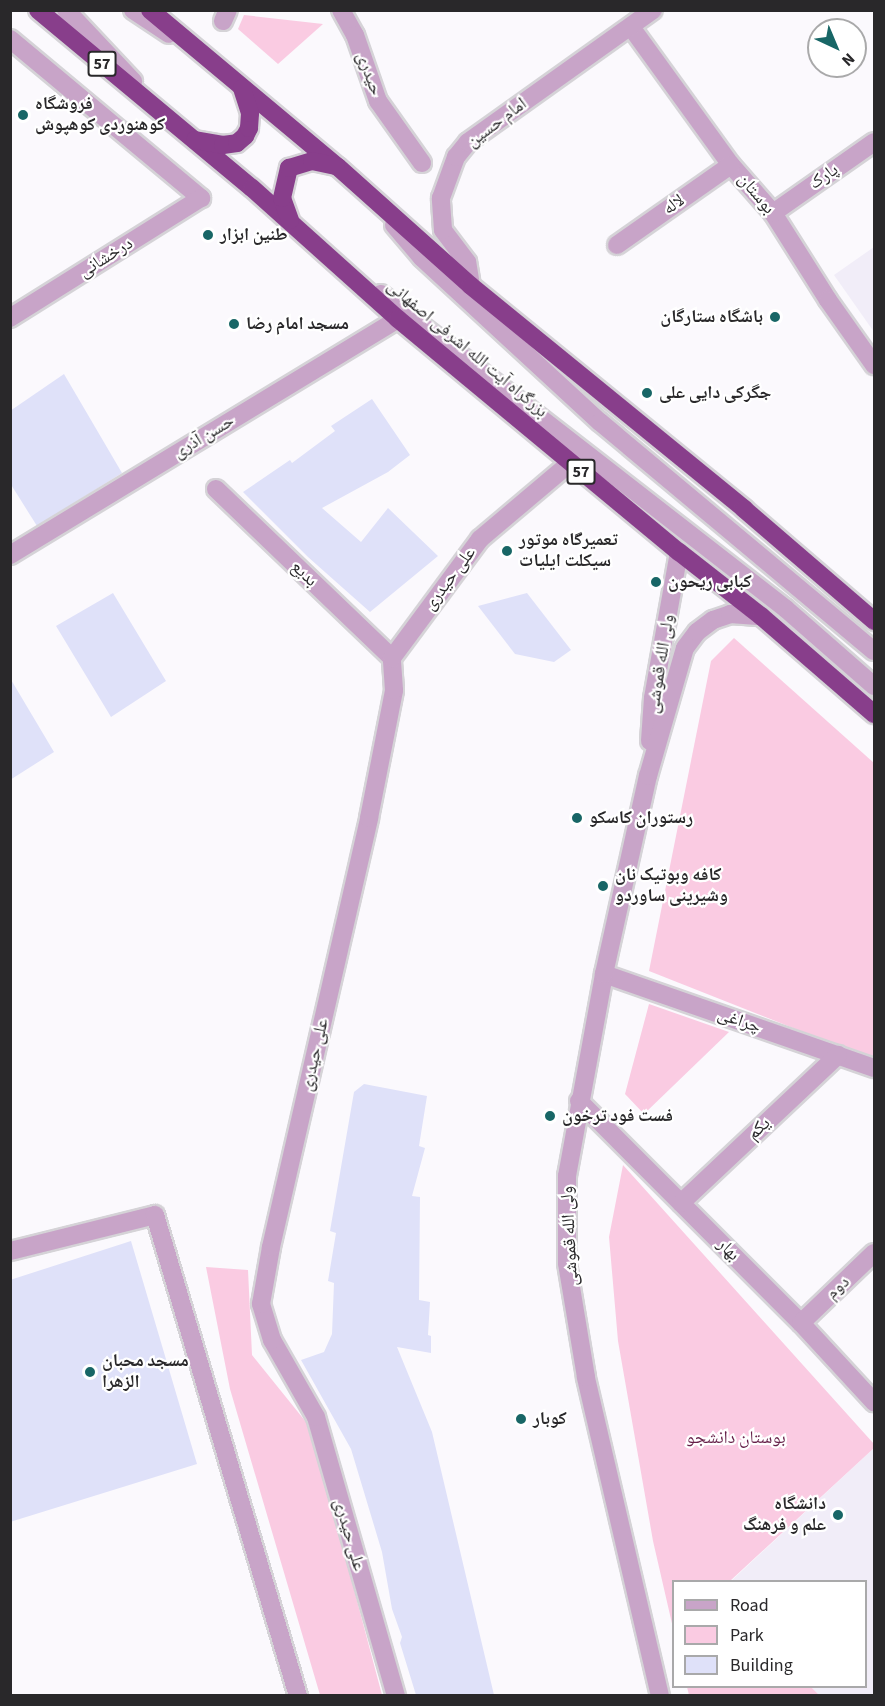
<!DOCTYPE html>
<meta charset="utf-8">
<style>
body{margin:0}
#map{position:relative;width:885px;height:1706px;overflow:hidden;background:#fbf9fd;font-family:"Source Sans 3","Noto Naskh Arabic",sans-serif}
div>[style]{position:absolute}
.built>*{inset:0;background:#f1edf8}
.green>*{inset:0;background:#facbe2}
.building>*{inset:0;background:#dfe1f9}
.roads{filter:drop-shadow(2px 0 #d5d3d7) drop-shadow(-2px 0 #d5d3d7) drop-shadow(0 2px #d5d3d7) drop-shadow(0 -2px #d5d3d7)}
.minor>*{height:18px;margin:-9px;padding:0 9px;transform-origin:9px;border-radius:9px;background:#c8a4c8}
.highway>*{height:18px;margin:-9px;padding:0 9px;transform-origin:9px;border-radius:9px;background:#883e8b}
.dots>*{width:16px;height:16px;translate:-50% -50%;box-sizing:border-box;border:3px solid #fff;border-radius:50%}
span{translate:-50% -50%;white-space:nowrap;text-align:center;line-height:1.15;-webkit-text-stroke:4.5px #fff;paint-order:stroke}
.shield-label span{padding:2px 4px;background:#fff;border:2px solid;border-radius:4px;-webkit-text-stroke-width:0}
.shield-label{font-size:16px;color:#29282a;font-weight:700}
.street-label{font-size:18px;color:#29282a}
.poi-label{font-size:18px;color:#29282a;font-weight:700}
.left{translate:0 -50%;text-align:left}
.right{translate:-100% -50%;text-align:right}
.park-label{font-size:18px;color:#651f48}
.frame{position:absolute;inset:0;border:12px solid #29282a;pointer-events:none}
.legend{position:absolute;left:672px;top:1580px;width:195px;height:108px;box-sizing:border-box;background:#fff;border:2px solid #a9a9aa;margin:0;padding:8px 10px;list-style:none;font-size:18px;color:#29282a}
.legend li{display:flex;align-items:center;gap:12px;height:30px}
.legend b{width:30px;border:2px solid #a9a9aa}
.north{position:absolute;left:807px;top:18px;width:60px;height:60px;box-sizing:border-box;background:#fff;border:2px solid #a9a9aa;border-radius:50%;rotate:136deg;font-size:16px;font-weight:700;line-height:24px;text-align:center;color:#29282a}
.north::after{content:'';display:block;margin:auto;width:21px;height:27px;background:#186666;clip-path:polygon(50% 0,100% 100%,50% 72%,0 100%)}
</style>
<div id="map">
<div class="built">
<div style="clip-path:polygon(874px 247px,874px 332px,834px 275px)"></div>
<div style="clip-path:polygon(874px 1448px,874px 1695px,819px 1695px,811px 1687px,866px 1686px,866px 1582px,730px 1582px)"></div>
</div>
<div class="green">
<div style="clip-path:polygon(244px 15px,323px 24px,278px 64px,238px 29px)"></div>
<div style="clip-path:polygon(734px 638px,874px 763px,874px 1060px,649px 971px,711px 661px)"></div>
<div style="clip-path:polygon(649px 1004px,729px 1032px,644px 1114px,625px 1094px)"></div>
<div style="clip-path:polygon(623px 1165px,874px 1444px,874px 1448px,730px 1581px,674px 1582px,673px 1628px,653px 1541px,618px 1341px,609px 1237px)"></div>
<div style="clip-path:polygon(206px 1267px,248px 1270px,252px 1355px,306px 1422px,343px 1548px,382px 1695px,320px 1695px,230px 1389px)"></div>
<div style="clip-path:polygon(687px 1687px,811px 1687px,819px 1695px,689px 1695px)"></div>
</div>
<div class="building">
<div style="clip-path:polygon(64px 374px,122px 473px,37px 526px,10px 483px,10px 411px)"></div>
<div style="clip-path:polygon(372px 399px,410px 455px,388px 472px,322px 508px,361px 542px,388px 508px,438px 556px,370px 612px,308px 557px,243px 492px,290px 460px,292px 463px,335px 431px,331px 426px)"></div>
<div style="clip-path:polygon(113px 593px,166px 681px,111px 717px,56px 626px)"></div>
<div style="clip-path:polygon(527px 593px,571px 650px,554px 662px,515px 654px,478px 606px)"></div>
<div style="clip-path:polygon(10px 678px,54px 752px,10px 780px)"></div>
<div style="clip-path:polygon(364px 1084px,427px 1096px,419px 1146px,425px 1148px,412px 1196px,420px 1197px,419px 1300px,430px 1302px,428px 1335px,431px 1336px,431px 1353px,397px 1347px,432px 1432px,494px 1695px,416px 1695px,400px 1643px,402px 1637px,392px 1609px,382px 1552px,351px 1449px,301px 1360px,324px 1352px,332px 1334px,334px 1283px,328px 1281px,336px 1233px,330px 1231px,354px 1092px)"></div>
<div style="clip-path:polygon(131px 1241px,197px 1464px,10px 1522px,10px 1280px)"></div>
</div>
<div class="roads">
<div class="minor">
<div style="left:66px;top:10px;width:98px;rotate:46.7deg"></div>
<div style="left:133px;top:10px;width:43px;rotate:33.7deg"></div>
<div style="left:341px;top:10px;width:29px;rotate:61deg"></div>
<div style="left:355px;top:35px;width:70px;rotate:70.8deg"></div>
<div style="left:378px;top:101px;width:76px;rotate:54.6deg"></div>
<div style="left:223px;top:21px;width:12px;rotate:-66deg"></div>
<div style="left:631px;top:27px;width:170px;rotate:54.1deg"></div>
<div style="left:731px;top:165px;width:64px;rotate:48.8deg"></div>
<div style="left:773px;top:213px;width:103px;rotate:57.7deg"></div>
<div style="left:828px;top:300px;width:80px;rotate:54.7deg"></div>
<div style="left:10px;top:39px;width:249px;rotate:39.8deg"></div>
<div style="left:201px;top:198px;width:226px;rotate:147.9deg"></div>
<div style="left:773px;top:213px;width:123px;rotate:-35.1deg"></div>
<div style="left:394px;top:225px;width:43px;rotate:49.7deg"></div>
<div style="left:422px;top:258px;width:242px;rotate:42.7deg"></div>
<div style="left:600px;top:422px;width:357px;rotate:39.9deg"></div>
<div style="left:617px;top:245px;width:139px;rotate:-35.1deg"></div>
<div style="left:471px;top:286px;width:24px;rotate:-99deg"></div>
<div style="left:467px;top:262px;width:40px;rotate:-127deg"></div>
<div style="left:443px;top:230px;width:32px;rotate:-94deg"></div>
<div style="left:441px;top:198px;width:44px;rotate:-69.9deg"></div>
<div style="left:456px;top:157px;width:19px;rotate:-51deg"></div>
<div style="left:468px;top:142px;width:227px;rotate:-35.5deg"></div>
<div style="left:381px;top:294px;width:513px;rotate:37.87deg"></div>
<div style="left:786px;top:609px;width:117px;rotate:41.2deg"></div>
<div style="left:216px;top:489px;width:244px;rotate:43.8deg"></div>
<div style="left:10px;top:555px;width:454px;rotate:-31.3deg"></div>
<div style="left:650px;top:741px;width:43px;rotate:-86deg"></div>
<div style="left:653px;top:698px;width:148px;rotate:-79.9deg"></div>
<div style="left:604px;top:974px;width:286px;rotate:19.2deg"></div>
<div style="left:579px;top:1101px;width:314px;rotate:45deg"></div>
<div style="left:801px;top:1323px;width:108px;rotate:47.3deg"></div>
<div style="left:681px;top:1203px;width:216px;rotate:-43.3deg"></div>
<div style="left:10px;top:1251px;width:149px;rotate:-13.9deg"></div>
<div style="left:155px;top:1215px;width:502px;rotate:73.44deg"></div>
<div style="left:801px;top:1323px;width:101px;rotate:-43.8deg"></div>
<div style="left:396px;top:1696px;width:290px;rotate:-106deg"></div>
<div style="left:316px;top:1417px;width:89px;rotate:-119.7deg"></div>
<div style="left:272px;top:1340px;width:38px;rotate:-107deg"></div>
<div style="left:261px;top:1304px;width:58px;rotate:-80deg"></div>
<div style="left:271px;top:1247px;width:440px;rotate:-77.1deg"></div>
<div style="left:369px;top:818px;width:130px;rotate:-78.9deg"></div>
<div style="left:394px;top:690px;width:32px;rotate:-94deg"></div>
<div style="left:392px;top:658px;width:148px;rotate:-53.5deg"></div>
<div style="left:480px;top:539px;width:118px;rotate:-40.2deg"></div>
<div style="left:660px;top:1696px;width:327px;rotate:-103.1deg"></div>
<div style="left:586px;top:1377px;width:116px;rotate:-99.5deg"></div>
<div style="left:567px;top:1263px;width:87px;rotate:-90deg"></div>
<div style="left:567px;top:1176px;width:205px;rotate:-79.6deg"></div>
<div style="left:604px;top:974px;width:203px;rotate:-77.5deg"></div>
<div style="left:648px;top:776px;width:133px;rotate:-73.9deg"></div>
<div style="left:685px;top:648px;width:20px;rotate:-53deg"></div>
<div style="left:697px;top:632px;width:20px;rotate:-37deg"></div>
<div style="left:713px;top:620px;width:18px;rotate:-19deg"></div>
<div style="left:730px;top:614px;width:31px;rotate:4deg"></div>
</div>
<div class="highway">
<div style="left:38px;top:10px;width:278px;rotate:39.8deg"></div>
<div style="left:252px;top:188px;width:196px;rotate:41.9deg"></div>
<div style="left:398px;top:319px;width:365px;rotate:39.7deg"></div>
<div style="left:679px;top:552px;width:104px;rotate:38deg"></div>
<div style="left:761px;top:616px;width:150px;rotate:40.9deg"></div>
<div style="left:150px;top:10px;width:245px;rotate:39.9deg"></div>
<div style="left:338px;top:167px;width:178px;rotate:41.8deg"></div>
<div style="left:471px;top:286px;width:353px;rotate:39.2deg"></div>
<div style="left:744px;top:509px;width:172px;rotate:40.7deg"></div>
<div style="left:195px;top:140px;width:28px;rotate:10deg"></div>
<div style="left:223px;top:145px;width:14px;rotate:-8deg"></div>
<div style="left:237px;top:143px;width:11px;rotate:-41deg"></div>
<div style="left:245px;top:136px;width:9px;rotate:-63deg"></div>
<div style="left:249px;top:128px;width:15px;rotate:-86deg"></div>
<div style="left:250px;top:113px;width:26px;rotate:-108deg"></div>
<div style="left:290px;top:220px;width:23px;rotate:-110deg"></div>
<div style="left:282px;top:198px;width:31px;rotate:-77deg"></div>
<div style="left:289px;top:168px;width:24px;rotate:-17deg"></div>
<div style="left:312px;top:161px;width:24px;rotate:12deg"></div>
</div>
</div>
<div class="dots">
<div style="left:23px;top:115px;background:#186666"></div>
<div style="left:208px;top:235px;background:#186666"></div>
<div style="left:775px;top:317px;background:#186666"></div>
<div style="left:234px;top:324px;background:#186666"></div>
<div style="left:647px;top:393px;background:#186666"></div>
<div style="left:507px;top:551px;background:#186666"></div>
<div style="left:656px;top:582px;background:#186666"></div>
<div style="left:577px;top:818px;background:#186666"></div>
<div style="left:603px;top:886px;background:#186666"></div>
<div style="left:550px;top:1116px;background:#186666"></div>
<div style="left:90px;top:1372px;background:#186666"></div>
<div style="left:521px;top:1419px;background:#186666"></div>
<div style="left:838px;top:1515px;background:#186666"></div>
</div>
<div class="shield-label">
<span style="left:102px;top:64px">57</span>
<span style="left:581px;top:472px">57</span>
</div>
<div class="street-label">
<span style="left:369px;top:74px;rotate:70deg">حیدری</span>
<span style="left:497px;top:123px;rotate:-37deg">امام حسین</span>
<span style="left:824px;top:177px;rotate:-35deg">پارک</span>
<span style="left:756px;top:194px;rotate:50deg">بوستان</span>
<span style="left:674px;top:205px;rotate:-35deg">لاله</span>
<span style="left:106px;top:258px;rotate:-32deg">درخشانی</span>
<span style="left:467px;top:349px;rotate:40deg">بزرگراه آیت الله اشرفی اصفهانی</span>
<span style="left:204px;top:437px;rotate:-31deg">حسن آذری</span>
<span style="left:304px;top:574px;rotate:44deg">بدیع</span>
<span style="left:450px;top:579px;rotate:-53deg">علی حیدری</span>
<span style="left:661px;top:664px;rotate:-81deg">ولی الله قموشی</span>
<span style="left:739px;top:1021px;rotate:19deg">چراغی</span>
<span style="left:315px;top:1055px;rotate:-77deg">علی حیدری</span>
<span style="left:759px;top:1129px;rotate:-43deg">یکم</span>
<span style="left:570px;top:1236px;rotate:-93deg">ولی الله قموشی</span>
<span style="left:728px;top:1250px;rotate:45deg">بهار</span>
<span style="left:838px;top:1288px;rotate:-43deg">دوم</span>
<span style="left:349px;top:1535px;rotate:74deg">علی حیدری</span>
</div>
<div class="poi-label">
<span class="left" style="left:35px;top:115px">فروشگاه<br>کوهنوردی کوهپوش</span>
<span class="left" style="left:220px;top:235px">طنین ابزار</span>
<span class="right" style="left:763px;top:317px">باشگاه ستارگان</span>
<span class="left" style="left:246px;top:324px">مسجد امام رضا</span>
<span class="left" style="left:659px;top:393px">جگرکی دایی علی</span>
<span class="left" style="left:519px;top:551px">تعمیرگاه موتور<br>سیکلت ایلیات</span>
<span class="left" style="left:668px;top:582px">کبابی ریحون</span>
<span class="left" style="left:589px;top:818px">رستوران کاسکو</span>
<span class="left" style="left:615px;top:886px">کافه وبوتیک نان<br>وشیرینی ساوردو</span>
<span class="left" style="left:562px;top:1116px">فست فود ترخون</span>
<span class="left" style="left:102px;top:1372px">مسجد محبان<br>الزهرا</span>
<span class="left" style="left:533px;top:1419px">کوبار</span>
<span class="right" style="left:826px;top:1515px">دانشگاه<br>علم و فرهنگ</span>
</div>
<div class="park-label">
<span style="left:736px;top:1438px">بوستان دانشجو</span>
</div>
<div class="frame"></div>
<ul class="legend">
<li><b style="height:8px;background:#c8a4c8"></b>Road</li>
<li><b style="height:16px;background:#facbe2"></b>Park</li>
<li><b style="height:16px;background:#dfe1f9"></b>Building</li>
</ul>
<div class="north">N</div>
</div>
